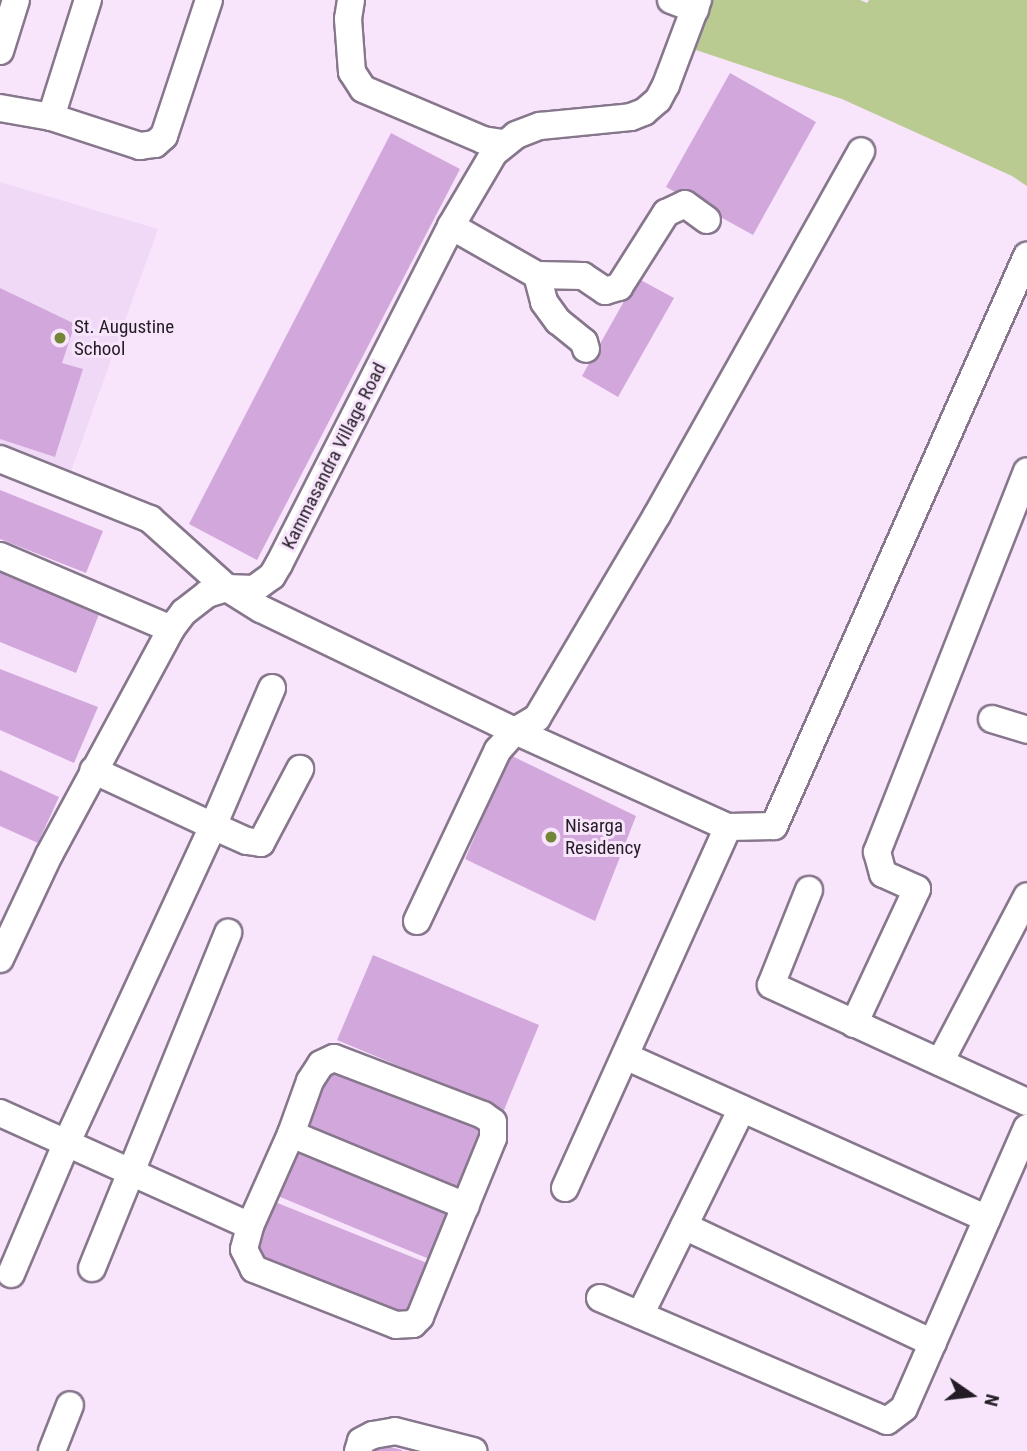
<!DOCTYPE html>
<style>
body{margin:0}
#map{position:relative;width:1027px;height:1451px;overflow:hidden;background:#f8e5fc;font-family:"Roboto Condensed",sans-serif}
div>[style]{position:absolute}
.built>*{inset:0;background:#f0d9f6}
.green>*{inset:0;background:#bacb92}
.building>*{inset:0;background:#d2a8dc}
.roads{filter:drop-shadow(2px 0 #87778c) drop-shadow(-2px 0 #87778c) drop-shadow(0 2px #87778c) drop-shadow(0 -2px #87778c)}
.minor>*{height:26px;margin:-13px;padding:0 13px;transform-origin:13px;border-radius:13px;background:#fff}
.dots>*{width:19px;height:19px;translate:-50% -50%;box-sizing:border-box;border:4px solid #f8e5fc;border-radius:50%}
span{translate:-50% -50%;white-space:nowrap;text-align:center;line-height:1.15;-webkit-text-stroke:6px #f8e5fc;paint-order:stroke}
.poi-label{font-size:19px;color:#231c25}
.left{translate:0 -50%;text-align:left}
.street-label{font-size:19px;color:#231c25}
.north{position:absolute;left:936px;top:1360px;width:70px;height:70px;-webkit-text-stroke:5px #f8e5fc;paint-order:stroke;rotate:104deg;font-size:19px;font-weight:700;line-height:28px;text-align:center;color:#231c25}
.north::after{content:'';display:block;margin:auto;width:24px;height:32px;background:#231c25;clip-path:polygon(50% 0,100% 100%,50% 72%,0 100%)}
</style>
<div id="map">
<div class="built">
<div style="clip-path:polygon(0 182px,158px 229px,70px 474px,0 446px)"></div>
</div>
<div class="green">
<div style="clip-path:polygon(711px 0,860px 0,867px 3px,869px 0,1027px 0,1027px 186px,1012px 176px,842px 99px,690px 48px)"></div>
</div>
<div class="building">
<div style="clip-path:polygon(730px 73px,816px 122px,753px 235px,666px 187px)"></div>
<div style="clip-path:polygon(391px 133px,460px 169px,257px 560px,189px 524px)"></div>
<div style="clip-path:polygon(637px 278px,674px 298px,618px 397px,582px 376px)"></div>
<div style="clip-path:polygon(0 288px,75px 324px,62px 363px,83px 369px,55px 457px,0 439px)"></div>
<div style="clip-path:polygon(0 490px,103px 531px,86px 573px,0 539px)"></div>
<div style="clip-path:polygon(0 569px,101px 609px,76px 673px,0 642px)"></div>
<div style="clip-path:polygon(0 669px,98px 707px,74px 763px,0 730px)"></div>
<div style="clip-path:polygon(510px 755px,636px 816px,595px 921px,465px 859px)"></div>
<div style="clip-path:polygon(0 770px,59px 797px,38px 843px,0 826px)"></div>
<div style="clip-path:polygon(373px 955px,539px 1025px,504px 1110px,337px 1040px)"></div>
<div style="clip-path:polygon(329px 1067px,487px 1131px,460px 1199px,301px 1135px)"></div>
<div style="clip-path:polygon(296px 1140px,457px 1207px,434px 1261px,273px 1194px)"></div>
<div style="clip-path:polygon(270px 1200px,432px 1265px,411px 1318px,249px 1254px)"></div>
<div style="clip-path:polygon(375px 1443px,402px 1450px,402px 1451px,372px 1451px)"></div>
</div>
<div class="roads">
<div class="minor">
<div style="left:351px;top:0;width:19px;rotate:99deg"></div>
<div style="left:348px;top:19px;width:53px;rotate:85.7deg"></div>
<div style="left:352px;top:72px;width:20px;rotate:57deg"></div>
<div style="left:363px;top:89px;width:130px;rotate:23deg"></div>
<div style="left:483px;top:140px;width:20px;rotate:9deg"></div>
<div style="left:671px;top:0;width:26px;rotate:21deg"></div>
<div style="left:0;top:51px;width:53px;rotate:-72.6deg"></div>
<div style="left:0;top:108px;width:52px;rotate:10deg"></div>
<div style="left:51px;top:117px;width:94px;rotate:18deg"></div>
<div style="left:140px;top:146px;width:15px;rotate:-8deg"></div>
<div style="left:155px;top:144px;width:12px;rotate:-42deg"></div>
<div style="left:164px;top:136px;width:143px;rotate:-71.7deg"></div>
<div style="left:51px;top:117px;width:123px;rotate:-72.5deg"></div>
<div style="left:451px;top:226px;width:99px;rotate:29.7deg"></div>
<div style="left:537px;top:275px;width:46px;rotate:1.2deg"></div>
<div style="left:583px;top:276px;width:27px;rotate:34deg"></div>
<div style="left:605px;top:291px;width:15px;rotate:-16deg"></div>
<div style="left:619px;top:287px;width:88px;rotate:-57.6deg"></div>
<div style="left:666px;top:213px;width:21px;rotate:-25deg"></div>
<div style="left:685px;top:204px;width:27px;rotate:36deg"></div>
<div style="left:537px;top:275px;width:28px;rotate:75deg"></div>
<div style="left:544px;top:302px;width:24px;rotate:54deg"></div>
<div style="left:558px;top:321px;width:33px;rotate:39deg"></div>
<div style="left:584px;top:342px;width:7px;rotate:74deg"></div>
<div style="left:0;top:459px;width:162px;rotate:21.8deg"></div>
<div style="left:150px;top:519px;width:103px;rotate:41.9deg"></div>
<div style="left:227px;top:588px;width:40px;rotate:32deg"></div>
<div style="left:261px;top:609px;width:282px;rotate:25.7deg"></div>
<div style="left:515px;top:731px;width:26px;rotate:-31deg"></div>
<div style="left:537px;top:718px;width:236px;rotate:-59.4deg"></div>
<div style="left:657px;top:515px;width:417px;rotate:-60.7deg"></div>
<div style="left:0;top:556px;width:186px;rotate:23.1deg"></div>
<div style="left:272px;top:688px;width:150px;rotate:113.1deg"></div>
<div style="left:213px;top:826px;width:37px;rotate:24deg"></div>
<div style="left:247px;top:841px;width:14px;rotate:8deg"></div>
<div style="left:261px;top:843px;width:84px;rotate:-62.2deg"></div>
<div style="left:992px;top:719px;width:37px;rotate:17deg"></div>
<div style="left:809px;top:890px;width:102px;rotate:111.8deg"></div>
<div style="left:771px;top:985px;width:281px;rotate:24.6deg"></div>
<div style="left:417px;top:921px;width:189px;rotate:-64.7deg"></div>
<div style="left:498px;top:750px;width:25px;rotate:-48deg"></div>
<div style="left:515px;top:731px;width:234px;rotate:24.3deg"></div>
<div style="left:728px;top:827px;width:46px;rotate:-1.2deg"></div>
<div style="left:774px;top:826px;width:624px;rotate:-66.07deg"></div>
<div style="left:0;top:959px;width:115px;rotate:-64.8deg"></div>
<div style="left:49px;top:855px;width:257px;rotate:-61.6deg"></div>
<div style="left:171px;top:629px;width:21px;rotate:-53deg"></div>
<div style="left:184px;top:612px;width:29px;rotate:-38deg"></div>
<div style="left:207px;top:594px;width:21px;rotate:-17deg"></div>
<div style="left:227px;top:588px;width:27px;rotate:2deg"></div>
<div style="left:254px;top:589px;width:22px;rotate:-36deg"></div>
<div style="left:272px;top:576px;width:14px;rotate:-60deg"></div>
<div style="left:279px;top:564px;width:379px;rotate:-63deg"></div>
<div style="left:451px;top:226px;width:85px;rotate:-59.5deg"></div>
<div style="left:494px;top:153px;width:28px;rotate:-39deg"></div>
<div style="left:516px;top:135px;width:26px;rotate:-21deg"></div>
<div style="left:540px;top:126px;width:91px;rotate:-5.6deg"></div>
<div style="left:631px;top:117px;width:14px;rotate:-21deg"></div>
<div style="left:644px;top:112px;width:18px;rotate:-41deg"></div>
<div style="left:658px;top:100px;width:17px;rotate:-62deg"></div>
<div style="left:666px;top:85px;width:91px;rotate:-69.4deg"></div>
<div style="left:854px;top:1024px;width:149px;rotate:-65deg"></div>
<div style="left:917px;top:889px;width:37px;rotate:-156deg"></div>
<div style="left:883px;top:874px;width:23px;rotate:-105deg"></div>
<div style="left:877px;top:852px;width:409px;rotate:-68.5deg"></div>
<div style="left:625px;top:1056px;width:397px;rotate:24.2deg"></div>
<div style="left:940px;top:1062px;width:187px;rotate:-62.3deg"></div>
<div style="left:0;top:1113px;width:274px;rotate:24.3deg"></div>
<div style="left:250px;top:1226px;width:101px;rotate:-66deg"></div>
<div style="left:291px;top:1134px;width:56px;rotate:-70.3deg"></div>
<div style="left:310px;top:1081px;width:20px;rotate:-57deg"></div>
<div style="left:321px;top:1064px;width:14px;rotate:-25deg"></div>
<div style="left:334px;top:1058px;width:160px;rotate:20.9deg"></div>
<div style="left:483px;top:1115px;width:12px;rotate:35deg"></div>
<div style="left:493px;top:1122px;width:16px;rotate:90deg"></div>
<div style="left:493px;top:1138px;width:193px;rotate:112.2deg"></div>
<div style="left:420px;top:1317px;width:10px;rotate:135deg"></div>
<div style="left:413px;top:1324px;width:17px;rotate:177deg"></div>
<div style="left:396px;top:1325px;width:153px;rotate:-158.5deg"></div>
<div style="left:254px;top:1269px;width:22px;rotate:-117deg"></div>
<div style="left:244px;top:1249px;width:24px;rotate:-75deg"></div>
<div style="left:291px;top:1134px;width:189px;rotate:22.4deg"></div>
<div style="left:565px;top:1188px;width:396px;rotate:-65.7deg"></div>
<div style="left:684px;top:1226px;width:275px;rotate:25.2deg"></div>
<div style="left:92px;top:1268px;width:362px;rotate:-67.9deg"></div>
<div style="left:11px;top:1274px;width:143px;rotate:-67deg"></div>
<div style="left:67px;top:1142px;width:348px;rotate:-65.2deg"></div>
<div style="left:213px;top:826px;width:132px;rotate:-155deg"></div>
<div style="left:600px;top:1298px;width:312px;rotate:23.2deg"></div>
<div style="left:887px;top:1421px;width:21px;rotate:-37deg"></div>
<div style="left:904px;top:1408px;width:306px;rotate:-66.3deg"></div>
<div style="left:640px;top:1315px;width:230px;rotate:-63.7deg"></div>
<div style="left:52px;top:1451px;width:49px;rotate:-68.6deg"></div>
<div style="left:358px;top:1451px;width:10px;rotate:-73deg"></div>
<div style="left:361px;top:1441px;width:13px;rotate:-27deg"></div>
<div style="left:373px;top:1435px;width:22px;rotate:-10deg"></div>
<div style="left:395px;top:1431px;width:81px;rotate:14.4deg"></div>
</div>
</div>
<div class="dots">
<div style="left:60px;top:338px;background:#738637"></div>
<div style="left:551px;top:837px;background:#738637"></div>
</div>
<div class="poi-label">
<span class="left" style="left:74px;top:338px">St. Augustine<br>School</span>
<span class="left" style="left:565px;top:837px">Nisarga<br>Residency</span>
</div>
<div class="street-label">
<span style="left:334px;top:456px;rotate:-63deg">Kammasandra Village Road</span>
</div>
<div class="north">N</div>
</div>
